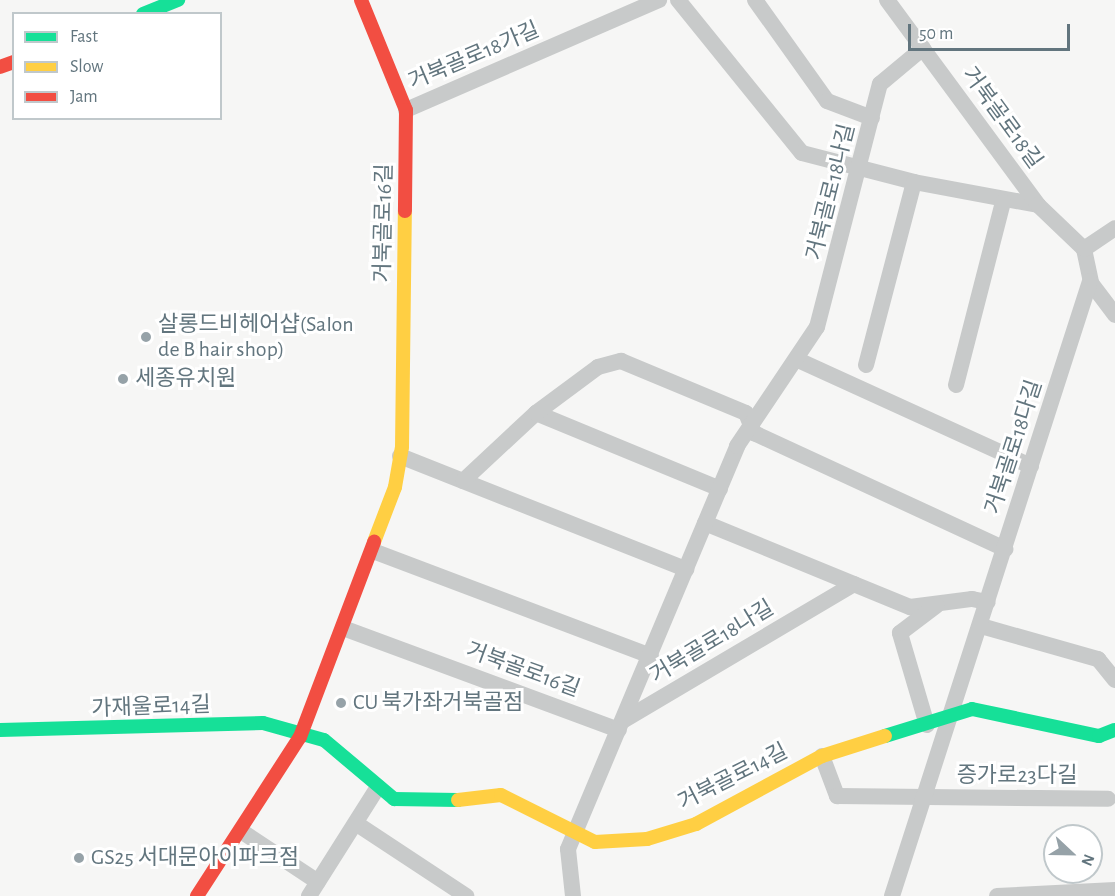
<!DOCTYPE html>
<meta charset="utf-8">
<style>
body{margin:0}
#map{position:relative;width:1115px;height:896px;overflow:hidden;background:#f6f6f5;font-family:"Alegreya Sans","Noto Sans KR",sans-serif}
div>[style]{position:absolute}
.street>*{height:16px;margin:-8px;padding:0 8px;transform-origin:8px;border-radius:8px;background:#c8caca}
.fast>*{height:14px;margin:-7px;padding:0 7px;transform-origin:7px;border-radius:7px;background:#16e098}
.slow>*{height:14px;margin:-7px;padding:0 7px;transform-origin:7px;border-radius:7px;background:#ffcf43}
.jam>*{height:14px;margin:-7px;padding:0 7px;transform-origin:7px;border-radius:7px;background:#f24e42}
.dots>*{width:16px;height:16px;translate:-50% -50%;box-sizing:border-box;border:3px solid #fff;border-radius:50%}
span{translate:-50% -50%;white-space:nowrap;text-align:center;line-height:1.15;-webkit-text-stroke:6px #fff;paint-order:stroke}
.street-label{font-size:22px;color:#62757e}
.poi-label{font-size:22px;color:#62757e}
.left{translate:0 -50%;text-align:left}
.legend{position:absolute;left:12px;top:12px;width:210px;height:108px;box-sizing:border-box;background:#fff;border:2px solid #c0c8cb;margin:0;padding:8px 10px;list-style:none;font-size:18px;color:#62757e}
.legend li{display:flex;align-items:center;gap:12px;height:30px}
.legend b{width:30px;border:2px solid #c0c8cb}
.north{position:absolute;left:1043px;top:824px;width:60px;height:60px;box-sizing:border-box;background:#fff;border:2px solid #c0c8cb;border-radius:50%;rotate:112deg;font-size:16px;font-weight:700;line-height:24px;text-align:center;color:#62757e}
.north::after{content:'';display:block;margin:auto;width:21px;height:27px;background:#96a2a8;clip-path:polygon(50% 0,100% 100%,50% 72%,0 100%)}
.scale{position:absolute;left:908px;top:24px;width:162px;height:27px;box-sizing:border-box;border:3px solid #62757e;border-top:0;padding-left:8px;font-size:18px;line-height:21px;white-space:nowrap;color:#62757e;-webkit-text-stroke:4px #fff;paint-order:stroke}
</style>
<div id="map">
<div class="street">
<div style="left:678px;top:0;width:197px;rotate:51deg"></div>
<div style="left:802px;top:153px;width:116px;rotate:14.5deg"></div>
<div style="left:914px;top:182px;width:126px;rotate:10.5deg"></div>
<div style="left:755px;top:0;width:124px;rotate:54.5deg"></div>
<div style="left:827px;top:101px;width:48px;rotate:20.7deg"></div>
<div style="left:887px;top:0;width:255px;rotate:53.6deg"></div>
<div style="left:1038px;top:205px;width:64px;rotate:43.7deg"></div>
<div style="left:1084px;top:249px;width:35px;rotate:78deg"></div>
<div style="left:1091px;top:283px;width:40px;rotate:53deg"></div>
<div style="left:406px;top:110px;width:276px;rotate:-23.5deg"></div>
<div style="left:1084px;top:249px;width:37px;rotate:-34deg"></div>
<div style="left:798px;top:360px;width:256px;rotate:24.5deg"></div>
<div style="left:866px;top:365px;width:189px;rotate:-75.3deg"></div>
<div style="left:956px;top:385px;width:189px;rotate:-75.6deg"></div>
<div style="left:536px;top:413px;width:199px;rotate:22.4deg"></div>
<div style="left:400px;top:456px;width:308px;rotate:21.6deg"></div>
<div style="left:463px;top:481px;width:100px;rotate:-43deg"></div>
<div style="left:536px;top:413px;width:77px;rotate:-36.6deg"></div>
<div style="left:598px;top:367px;width:24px;rotate:-15deg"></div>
<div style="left:621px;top:361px;width:135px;rotate:22.6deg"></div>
<div style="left:746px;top:413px;width:22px;rotate:68deg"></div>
<div style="left:754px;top:433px;width:277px;rotate:24.8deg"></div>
<div style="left:705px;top:523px;width:222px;rotate:22.3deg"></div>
<div style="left:910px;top:607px;width:63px;rotate:-7.4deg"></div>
<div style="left:972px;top:599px;width:16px;rotate:11deg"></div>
<div style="left:373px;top:551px;width:297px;rotate:20.7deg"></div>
<div style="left:981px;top:626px;width:122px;rotate:15.8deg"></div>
<div style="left:1098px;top:659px;width:27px;rotate:51deg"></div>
<div style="left:343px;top:628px;width:294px;rotate:20.3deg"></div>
<div style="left:624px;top:720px;width:267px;rotate:-30.6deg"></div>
<div style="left:927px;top:725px;width:96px;rotate:-106.4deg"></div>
<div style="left:900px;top:633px;width:46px;rotate:-37.1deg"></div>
<div style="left:822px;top:756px;width:43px;rotate:69.4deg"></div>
<div style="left:837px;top:796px;width:271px;rotate:0.6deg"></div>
<div style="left:357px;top:824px;width:131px;rotate:33.4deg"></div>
<div style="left:241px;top:831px;width:92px;rotate:33.5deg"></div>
<div style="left:309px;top:896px;width:129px;rotate:-57.7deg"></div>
<div style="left:573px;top:896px;width:47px;rotate:-96.1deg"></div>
<div style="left:568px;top:849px;width:437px;rotate:-67.2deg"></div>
<div style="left:737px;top:446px;width:143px;rotate:-56.1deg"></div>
<div style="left:817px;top:327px;width:251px;rotate:-75.5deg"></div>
<div style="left:880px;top:84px;width:56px;rotate:-39.9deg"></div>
<div style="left:892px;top:896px;width:646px;rotate:-72.15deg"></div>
<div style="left:997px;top:896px;width:118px;rotate:-2.9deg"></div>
</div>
<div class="fast">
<div style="left:143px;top:14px;width:38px;rotate:-22deg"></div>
<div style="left:0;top:730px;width:263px;rotate:-1.5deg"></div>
<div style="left:263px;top:723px;width:63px;rotate:15.6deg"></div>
<div style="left:324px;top:740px;width:92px;rotate:40.1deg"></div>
<div style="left:394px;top:799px;width:64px;rotate:0.9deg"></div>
<div style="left:885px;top:736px;width:91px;rotate:-17.2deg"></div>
<div style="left:972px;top:709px;width:130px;rotate:12deg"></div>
<div style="left:1099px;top:736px;width:17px;rotate:-21deg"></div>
</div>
<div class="slow">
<div style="left:374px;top:542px;width:59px;rotate:-69.1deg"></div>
<div style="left:395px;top:487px;width:41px;rotate:-80.1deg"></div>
<div style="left:402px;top:447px;width:236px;rotate:-89.3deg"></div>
<div style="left:458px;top:800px;width:43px;rotate:-6.6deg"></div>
<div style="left:501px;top:795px;width:105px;rotate:26.6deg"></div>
<div style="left:595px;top:842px;width:52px;rotate:-3.3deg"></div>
<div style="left:647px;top:839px;width:51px;rotate:-17deg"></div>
<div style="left:696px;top:824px;width:143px;rotate:-28.4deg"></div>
<div style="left:822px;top:756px;width:66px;rotate:-17.6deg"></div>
</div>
<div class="jam">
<div style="left:361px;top:0;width:119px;rotate:67.8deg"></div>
<div style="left:406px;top:110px;width:101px;rotate:90.6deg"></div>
<div style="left:0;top:67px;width:15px;rotate:-20deg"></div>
<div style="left:197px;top:896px;width:189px;rotate:-57.1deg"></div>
<div style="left:300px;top:737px;width:209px;rotate:-69.2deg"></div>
</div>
<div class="dots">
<div style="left:146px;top:337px;background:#96a2a8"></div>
<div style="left:123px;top:379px;background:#96a2a8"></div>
<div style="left:341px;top:703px;background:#96a2a8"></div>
<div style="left:79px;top:858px;background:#96a2a8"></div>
</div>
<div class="street-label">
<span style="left:474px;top:56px;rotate:-23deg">거북골로18가길</span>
<span style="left:1002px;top:118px;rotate:54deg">거북골로18길</span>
<span style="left:831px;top:192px;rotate:-76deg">거북골로18나길</span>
<span style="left:384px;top:223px;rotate:-89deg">거북골로16길</span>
<span style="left:1014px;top:447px;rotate:-72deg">거북골로18다길</span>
<span style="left:712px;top:642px;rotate:-31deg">거북골로18나길</span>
<span style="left:523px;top:670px;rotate:20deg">거북골로16길</span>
<span style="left:151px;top:707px;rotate:-2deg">가재울로14길</span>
<span style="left:1017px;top:776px">증가로23다길</span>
<span style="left:733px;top:777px;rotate:-27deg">거북골로14길</span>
</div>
<div class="poi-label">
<span class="left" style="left:158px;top:337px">살롱드비헤어샵(SaIon<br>de B hair shop)</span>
<span class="left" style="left:135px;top:379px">세종유치원</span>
<span class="left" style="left:353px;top:703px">CU 북가좌거북골점</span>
<span class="left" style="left:91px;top:858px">GS25 서대문아이파크점</span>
</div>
<ul class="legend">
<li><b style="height:8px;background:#16e098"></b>Fast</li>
<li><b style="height:8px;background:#ffcf43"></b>Slow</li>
<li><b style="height:8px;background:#f24e42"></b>Jam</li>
</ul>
<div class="north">N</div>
<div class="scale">50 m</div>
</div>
